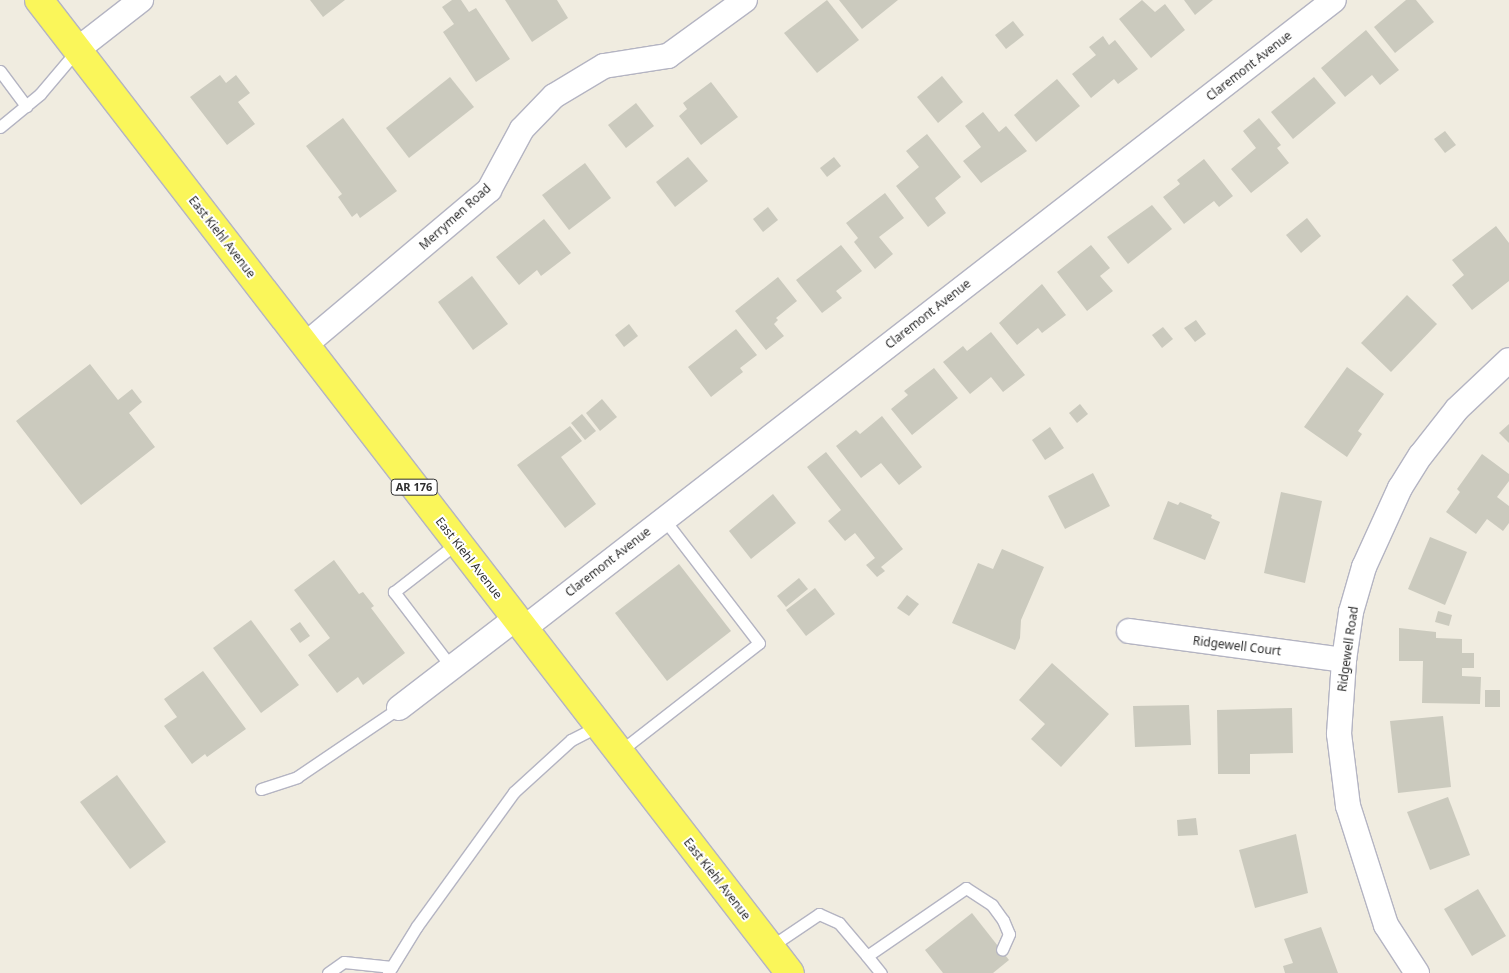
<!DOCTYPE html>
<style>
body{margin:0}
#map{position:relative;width:1509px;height:973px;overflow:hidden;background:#f0ece0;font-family:"Noto Sans",sans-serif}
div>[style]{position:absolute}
.building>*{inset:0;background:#cbcabe}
.roads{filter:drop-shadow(1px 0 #b4b4c2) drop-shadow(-1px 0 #b4b4c2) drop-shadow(0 1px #b4b4c2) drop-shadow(0 -1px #b4b4c2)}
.lane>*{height:11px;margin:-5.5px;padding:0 5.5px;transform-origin:5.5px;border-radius:5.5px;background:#fff}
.street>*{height:24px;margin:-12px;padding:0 12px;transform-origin:12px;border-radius:12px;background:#fff}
.primary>*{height:28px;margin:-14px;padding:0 14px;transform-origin:14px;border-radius:14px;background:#faf65a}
span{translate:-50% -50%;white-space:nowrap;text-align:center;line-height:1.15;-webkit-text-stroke:4px #fff;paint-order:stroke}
.shield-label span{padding:1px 4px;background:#fff;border:1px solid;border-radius:4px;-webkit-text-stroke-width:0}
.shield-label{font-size:11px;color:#2e2e2e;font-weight:700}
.street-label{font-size:12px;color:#2e2e2e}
</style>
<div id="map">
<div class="building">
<div style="clip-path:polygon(310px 0,345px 0,323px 17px)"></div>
<div style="clip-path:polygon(452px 0,461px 0,469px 12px,476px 8px,510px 59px,476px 82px,443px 32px,454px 24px,442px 7px)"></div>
<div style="clip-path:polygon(505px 0,557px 0,568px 18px,532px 42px)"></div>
<div style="clip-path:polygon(827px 0,859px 40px,817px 73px,784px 33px)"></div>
<div style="clip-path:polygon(839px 0,898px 0,862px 29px)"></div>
<div style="clip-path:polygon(1142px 0,1155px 12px,1165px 4px,1185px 30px,1151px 58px,1119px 19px)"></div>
<div style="clip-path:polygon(1184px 0,1213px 0,1195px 15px)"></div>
<div style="clip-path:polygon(1406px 0,1416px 0,1434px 22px,1395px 53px,1374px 27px)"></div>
<div style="clip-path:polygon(1013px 21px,1024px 35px,1006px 49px,995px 35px)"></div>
<div style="clip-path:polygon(1366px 30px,1399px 70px,1380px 85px,1372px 75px,1345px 97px,1321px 68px)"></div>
<div style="clip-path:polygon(1103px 36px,1109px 45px,1115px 40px,1138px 69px,1118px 84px,1114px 79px,1091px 98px,1072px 74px,1096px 55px,1089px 47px)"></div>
<div style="clip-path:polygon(220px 75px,226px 83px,236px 75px,250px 93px,238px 102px,255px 124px,227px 145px,190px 97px)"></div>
<div style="clip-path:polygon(942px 76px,963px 102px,938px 123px,917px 97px)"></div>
<div style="clip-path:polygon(450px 77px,474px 107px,409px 158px,386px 128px)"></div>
<div style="clip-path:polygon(1314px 77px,1336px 103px,1293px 139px,1271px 112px)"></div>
<div style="clip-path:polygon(1057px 79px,1080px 106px,1036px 142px,1014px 115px)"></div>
<div style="clip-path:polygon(711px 82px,738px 117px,701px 145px,679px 116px,687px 109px,683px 103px)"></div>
<div style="clip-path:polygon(636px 103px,654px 126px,626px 148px,608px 125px)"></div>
<div style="clip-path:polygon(983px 112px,999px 132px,1006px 126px,1027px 151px,981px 183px,963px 161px,981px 147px,965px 126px)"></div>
<div style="clip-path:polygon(343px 118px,397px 191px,360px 218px,357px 213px,352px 217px,338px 197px,342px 194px,306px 146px)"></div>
<div style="clip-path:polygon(1259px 118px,1281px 145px,1277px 148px,1289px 163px,1251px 193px,1231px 169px,1256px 148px,1243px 131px)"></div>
<div style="clip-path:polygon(1445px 131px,1456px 145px,1445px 153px,1434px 139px)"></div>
<div style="clip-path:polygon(927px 134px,961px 177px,935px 198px,946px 213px,928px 227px,896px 186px,919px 167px,906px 151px)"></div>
<div style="clip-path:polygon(688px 157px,708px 181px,675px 207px,656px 182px)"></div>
<div style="clip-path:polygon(834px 157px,841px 166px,827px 177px,820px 168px)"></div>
<div style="clip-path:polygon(1204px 159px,1233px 196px,1219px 207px,1214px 201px,1184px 224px,1163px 197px,1180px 184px,1177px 180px)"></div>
<div style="clip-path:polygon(585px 163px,611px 198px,569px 230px,542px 195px)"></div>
<div style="clip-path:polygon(885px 193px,904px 218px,879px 237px,893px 254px,875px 269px,854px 242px,858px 238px,846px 223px)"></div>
<div style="clip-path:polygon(1152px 205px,1172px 229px,1128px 264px,1107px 237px)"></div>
<div style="clip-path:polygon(768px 207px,778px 220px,763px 232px,753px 219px)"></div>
<div style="clip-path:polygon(1307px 218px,1321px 236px,1301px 253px,1286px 235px)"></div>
<div style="clip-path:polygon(544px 219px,571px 253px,541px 276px,537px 270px,519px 285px,496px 257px)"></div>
<div style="clip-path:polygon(1496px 226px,1509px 243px,1509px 281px,1472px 310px,1452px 285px,1464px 275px,1452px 260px)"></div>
<div style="clip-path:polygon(841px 245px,862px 271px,836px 291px,842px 298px,822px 313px,796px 280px)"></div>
<div style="clip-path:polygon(1091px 245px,1110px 268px,1100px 276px,1113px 291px,1087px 311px,1057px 272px)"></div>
<div style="clip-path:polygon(472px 276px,508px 324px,473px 350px,438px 302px)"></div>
<div style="clip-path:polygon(778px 277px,797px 301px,776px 318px,778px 320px,774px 324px,784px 336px,766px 350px,735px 311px)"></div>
<div style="clip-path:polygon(1042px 284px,1066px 315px,1042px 333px,1038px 328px,1017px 345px,999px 323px)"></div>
<div style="clip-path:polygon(1407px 295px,1437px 324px,1391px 372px,1361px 343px)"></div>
<div style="clip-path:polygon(1196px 320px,1206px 334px,1195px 342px,1184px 328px)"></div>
<div style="clip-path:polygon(629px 324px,638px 336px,624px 347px,615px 335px)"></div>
<div style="clip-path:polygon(1163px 327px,1173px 339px,1162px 348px,1152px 335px)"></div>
<div style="clip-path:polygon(736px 329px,757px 355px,740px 368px,743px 372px,711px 397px,688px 367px)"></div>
<div style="clip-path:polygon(991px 332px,1025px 375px,1003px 392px,991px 377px,970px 394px,943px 362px,963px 346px,967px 351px)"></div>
<div style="clip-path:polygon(90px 364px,118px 400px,132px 389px,142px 402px,129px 413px,155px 447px,81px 505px,16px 421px)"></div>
<div style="clip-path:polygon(1347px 367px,1384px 394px,1358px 431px,1362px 434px,1347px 457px,1304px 427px)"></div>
<div style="clip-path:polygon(934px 368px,958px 398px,912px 435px,891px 409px,908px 395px,904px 391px)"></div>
<div style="clip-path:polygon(602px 399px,617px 417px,600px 431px,586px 413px)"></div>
<div style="clip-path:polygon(1080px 404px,1088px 414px,1077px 423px,1069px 413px)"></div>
<div style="clip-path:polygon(582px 414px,596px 431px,585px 440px,571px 423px)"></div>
<div style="clip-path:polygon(882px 416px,922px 467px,899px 485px,881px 463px,861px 478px,836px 446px,856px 430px,860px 434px)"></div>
<div style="clip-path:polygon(1509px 424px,1509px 443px,1499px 433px)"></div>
<div style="clip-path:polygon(570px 426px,582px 441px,561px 457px,596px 504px,565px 528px,517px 465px)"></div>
<div style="clip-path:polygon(1050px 427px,1064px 448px,1045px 460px,1032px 440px)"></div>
<div style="clip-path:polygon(826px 452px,903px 549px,881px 567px,885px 571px,877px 577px,866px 565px,875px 558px,855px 533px,845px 541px,828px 521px,841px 510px,807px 467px)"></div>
<div style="clip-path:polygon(1482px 454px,1509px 474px,1509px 481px,1497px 497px,1509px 506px,1509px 523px,1503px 531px,1487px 519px,1476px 534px,1446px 512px,1460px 492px,1457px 489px)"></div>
<div style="clip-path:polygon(1093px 473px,1110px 506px,1065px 529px,1048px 496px)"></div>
<div style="clip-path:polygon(1281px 492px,1322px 501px,1305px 583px,1264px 573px)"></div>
<div style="clip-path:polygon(773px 494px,796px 523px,751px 559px,729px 531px)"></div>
<div style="clip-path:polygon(1168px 501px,1178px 505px,1180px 502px,1212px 515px,1211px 518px,1220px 522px,1205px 560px,1153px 539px)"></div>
<div style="clip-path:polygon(1430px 537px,1467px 552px,1445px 605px,1408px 589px)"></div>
<div style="clip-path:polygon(1002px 549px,1044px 567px,1021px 620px,1020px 638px,1015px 650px,952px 623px,978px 563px,993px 569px)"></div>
<div style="clip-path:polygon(334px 560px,359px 594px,363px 592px,374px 606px,371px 608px,405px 653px,363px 685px,358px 677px,337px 693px,308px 655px,330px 638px,294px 590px)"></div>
<div style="clip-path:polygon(679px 564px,731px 631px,667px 681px,615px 613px)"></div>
<div style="clip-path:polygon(799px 578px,808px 589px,786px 607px,777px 596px)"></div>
<div style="clip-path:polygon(815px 588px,835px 614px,806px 636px,786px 610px)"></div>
<div style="clip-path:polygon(907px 595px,919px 604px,909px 616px,897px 608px)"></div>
<div style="clip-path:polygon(1438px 611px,1452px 615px,1449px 626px,1435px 622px)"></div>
<div style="clip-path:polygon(251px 620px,299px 685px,261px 713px,213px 648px)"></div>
<div style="clip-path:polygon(300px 622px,310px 636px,300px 643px,290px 629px)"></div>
<div style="clip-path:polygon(1399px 628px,1436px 632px,1436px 638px,1462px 639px,1462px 653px,1474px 653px,1474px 668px,1462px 668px,1462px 676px,1481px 677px,1480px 704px,1422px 703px,1423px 661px,1399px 661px)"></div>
<div style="clip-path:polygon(1052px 663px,1109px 714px,1061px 767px,1031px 739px,1045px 724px,1019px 700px)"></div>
<div style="clip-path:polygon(203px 671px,246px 729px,207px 757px,205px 754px,192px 764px,164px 726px,177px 717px,164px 699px)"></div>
<div style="clip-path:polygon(1485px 690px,1500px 690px,1500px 707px,1485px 707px)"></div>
<div style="clip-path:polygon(1189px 705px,1191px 745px,1135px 747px,1133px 706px)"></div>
<div style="clip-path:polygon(1292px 708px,1293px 753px,1250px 754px,1250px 774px,1218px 774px,1217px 710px)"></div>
<div style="clip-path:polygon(1443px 716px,1451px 787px,1398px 793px,1390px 721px)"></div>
<div style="clip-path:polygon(117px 775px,166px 842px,130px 869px,80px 802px)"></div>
<div style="clip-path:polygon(1448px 797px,1470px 855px,1430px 870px,1407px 812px)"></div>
<div style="clip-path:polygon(1196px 818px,1198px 835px,1178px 836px,1177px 820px)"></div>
<div style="clip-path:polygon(1296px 834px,1308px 893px,1255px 908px,1239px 850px)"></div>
<div style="clip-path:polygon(1478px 889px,1506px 936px,1472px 956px,1444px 909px)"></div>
<div style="clip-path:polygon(972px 913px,1009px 960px,993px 973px,943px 973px,925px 950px)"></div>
<div style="clip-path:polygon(1321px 927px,1338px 973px,1285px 973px,1283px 966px,1293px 963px,1284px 939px)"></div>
</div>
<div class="roads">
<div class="lane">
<div style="left:0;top:71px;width:44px;rotate:53.4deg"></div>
<div style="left:0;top:127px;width:52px;rotate:-39.5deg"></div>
<div style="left:40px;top:94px;width:59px;rotate:-49.8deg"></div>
<div style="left:452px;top:668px;width:96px;rotate:-127.3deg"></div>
<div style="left:394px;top:592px;width:80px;rotate:-37.9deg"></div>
<div style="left:619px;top:752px;width:177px;rotate:-37.9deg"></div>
<div style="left:759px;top:643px;width:156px;rotate:-127.5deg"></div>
<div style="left:261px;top:789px;width:38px;rotate:-18deg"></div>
<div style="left:297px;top:777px;width:123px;rotate:-34.1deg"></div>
<div style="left:770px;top:947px;width:59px;rotate:-34deg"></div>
<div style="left:819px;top:914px;width:22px;rotate:24deg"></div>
<div style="left:839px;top:923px;width:43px;rotate:49.7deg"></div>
<div style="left:867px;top:956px;width:120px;rotate:-34.5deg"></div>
<div style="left:966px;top:888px;width:31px;rotate:33deg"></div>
<div style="left:992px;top:905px;width:19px;rotate:54deg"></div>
<div style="left:1003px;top:920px;width:15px;rotate:67deg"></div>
<div style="left:1009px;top:934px;width:17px;rotate:114deg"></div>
<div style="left:867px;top:956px;width:22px;rotate:51deg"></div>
<div style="left:328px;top:973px;width:19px;rotate:-35deg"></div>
<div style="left:344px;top:962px;width:48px;rotate:5.9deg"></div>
<div style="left:388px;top:973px;width:55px;rotate:-58.3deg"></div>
<div style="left:417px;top:926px;width:165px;rotate:-54.1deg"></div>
<div style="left:514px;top:792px;width:77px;rotate:-42.4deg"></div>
<div style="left:571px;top:740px;width:31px;rotate:-27deg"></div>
</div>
<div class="street">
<div style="left:78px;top:49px;width:80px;rotate:-37.9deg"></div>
<div style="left:305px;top:345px;width:241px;rotate:-40.1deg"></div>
<div style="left:489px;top:190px;width:69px;rotate:-61.6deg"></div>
<div style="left:522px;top:129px;width:46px;rotate:-45.9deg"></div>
<div style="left:554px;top:96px;width:58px;rotate:-31deg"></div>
<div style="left:604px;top:66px;width:65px;rotate:-8.9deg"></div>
<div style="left:668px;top:56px;width:95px;rotate:-36deg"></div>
<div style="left:523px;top:629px;width:1026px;rotate:-37.8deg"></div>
<div style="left:1129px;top:631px;width:217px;rotate:7.7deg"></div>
<div style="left:399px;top:708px;width:146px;rotate:-37.5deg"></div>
<div style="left:1417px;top:973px;width:57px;rotate:-122.9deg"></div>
<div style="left:1386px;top:925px;width:125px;rotate:-107.7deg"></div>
<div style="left:1348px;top:806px;width:73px;rotate:-97.1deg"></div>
<div style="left:1339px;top:734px;width:74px;rotate:-86.1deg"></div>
<div style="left:1344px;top:660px;width:49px;rotate:-81.7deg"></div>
<div style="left:1351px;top:612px;width:47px;rotate:-73.9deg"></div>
<div style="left:1364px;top:567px;width:87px;rotate:-65.5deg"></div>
<div style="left:1400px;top:488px;width:39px;rotate:-58deg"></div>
<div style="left:1421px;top:455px;width:58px;rotate:-52deg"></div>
<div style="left:1457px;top:409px;width:71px;rotate:-43.3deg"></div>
</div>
<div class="primary">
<div style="left:39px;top:0;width:1229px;rotate:52.34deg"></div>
</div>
</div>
<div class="shield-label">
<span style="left:414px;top:487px">AR 176</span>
</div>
<div class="street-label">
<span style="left:1249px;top:66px;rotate:-38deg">Claremont Avenue</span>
<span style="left:455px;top:217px;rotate:-42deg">Merrymen Road</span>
<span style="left:222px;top:237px;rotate:52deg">East Kiehl Avenue</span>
<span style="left:928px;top:314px;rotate:-38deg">Claremont Avenue</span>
<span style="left:469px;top:558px;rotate:52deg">East Kiehl Avenue</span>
<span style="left:608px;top:562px;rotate:-38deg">Claremont Avenue</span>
<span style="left:1237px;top:646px;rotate:7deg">Ridgewell Court</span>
<span style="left:1348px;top:649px;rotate:-82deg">Ridgewell Road</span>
<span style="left:717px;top:879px;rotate:52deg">East Kiehl Avenue</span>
</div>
</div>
